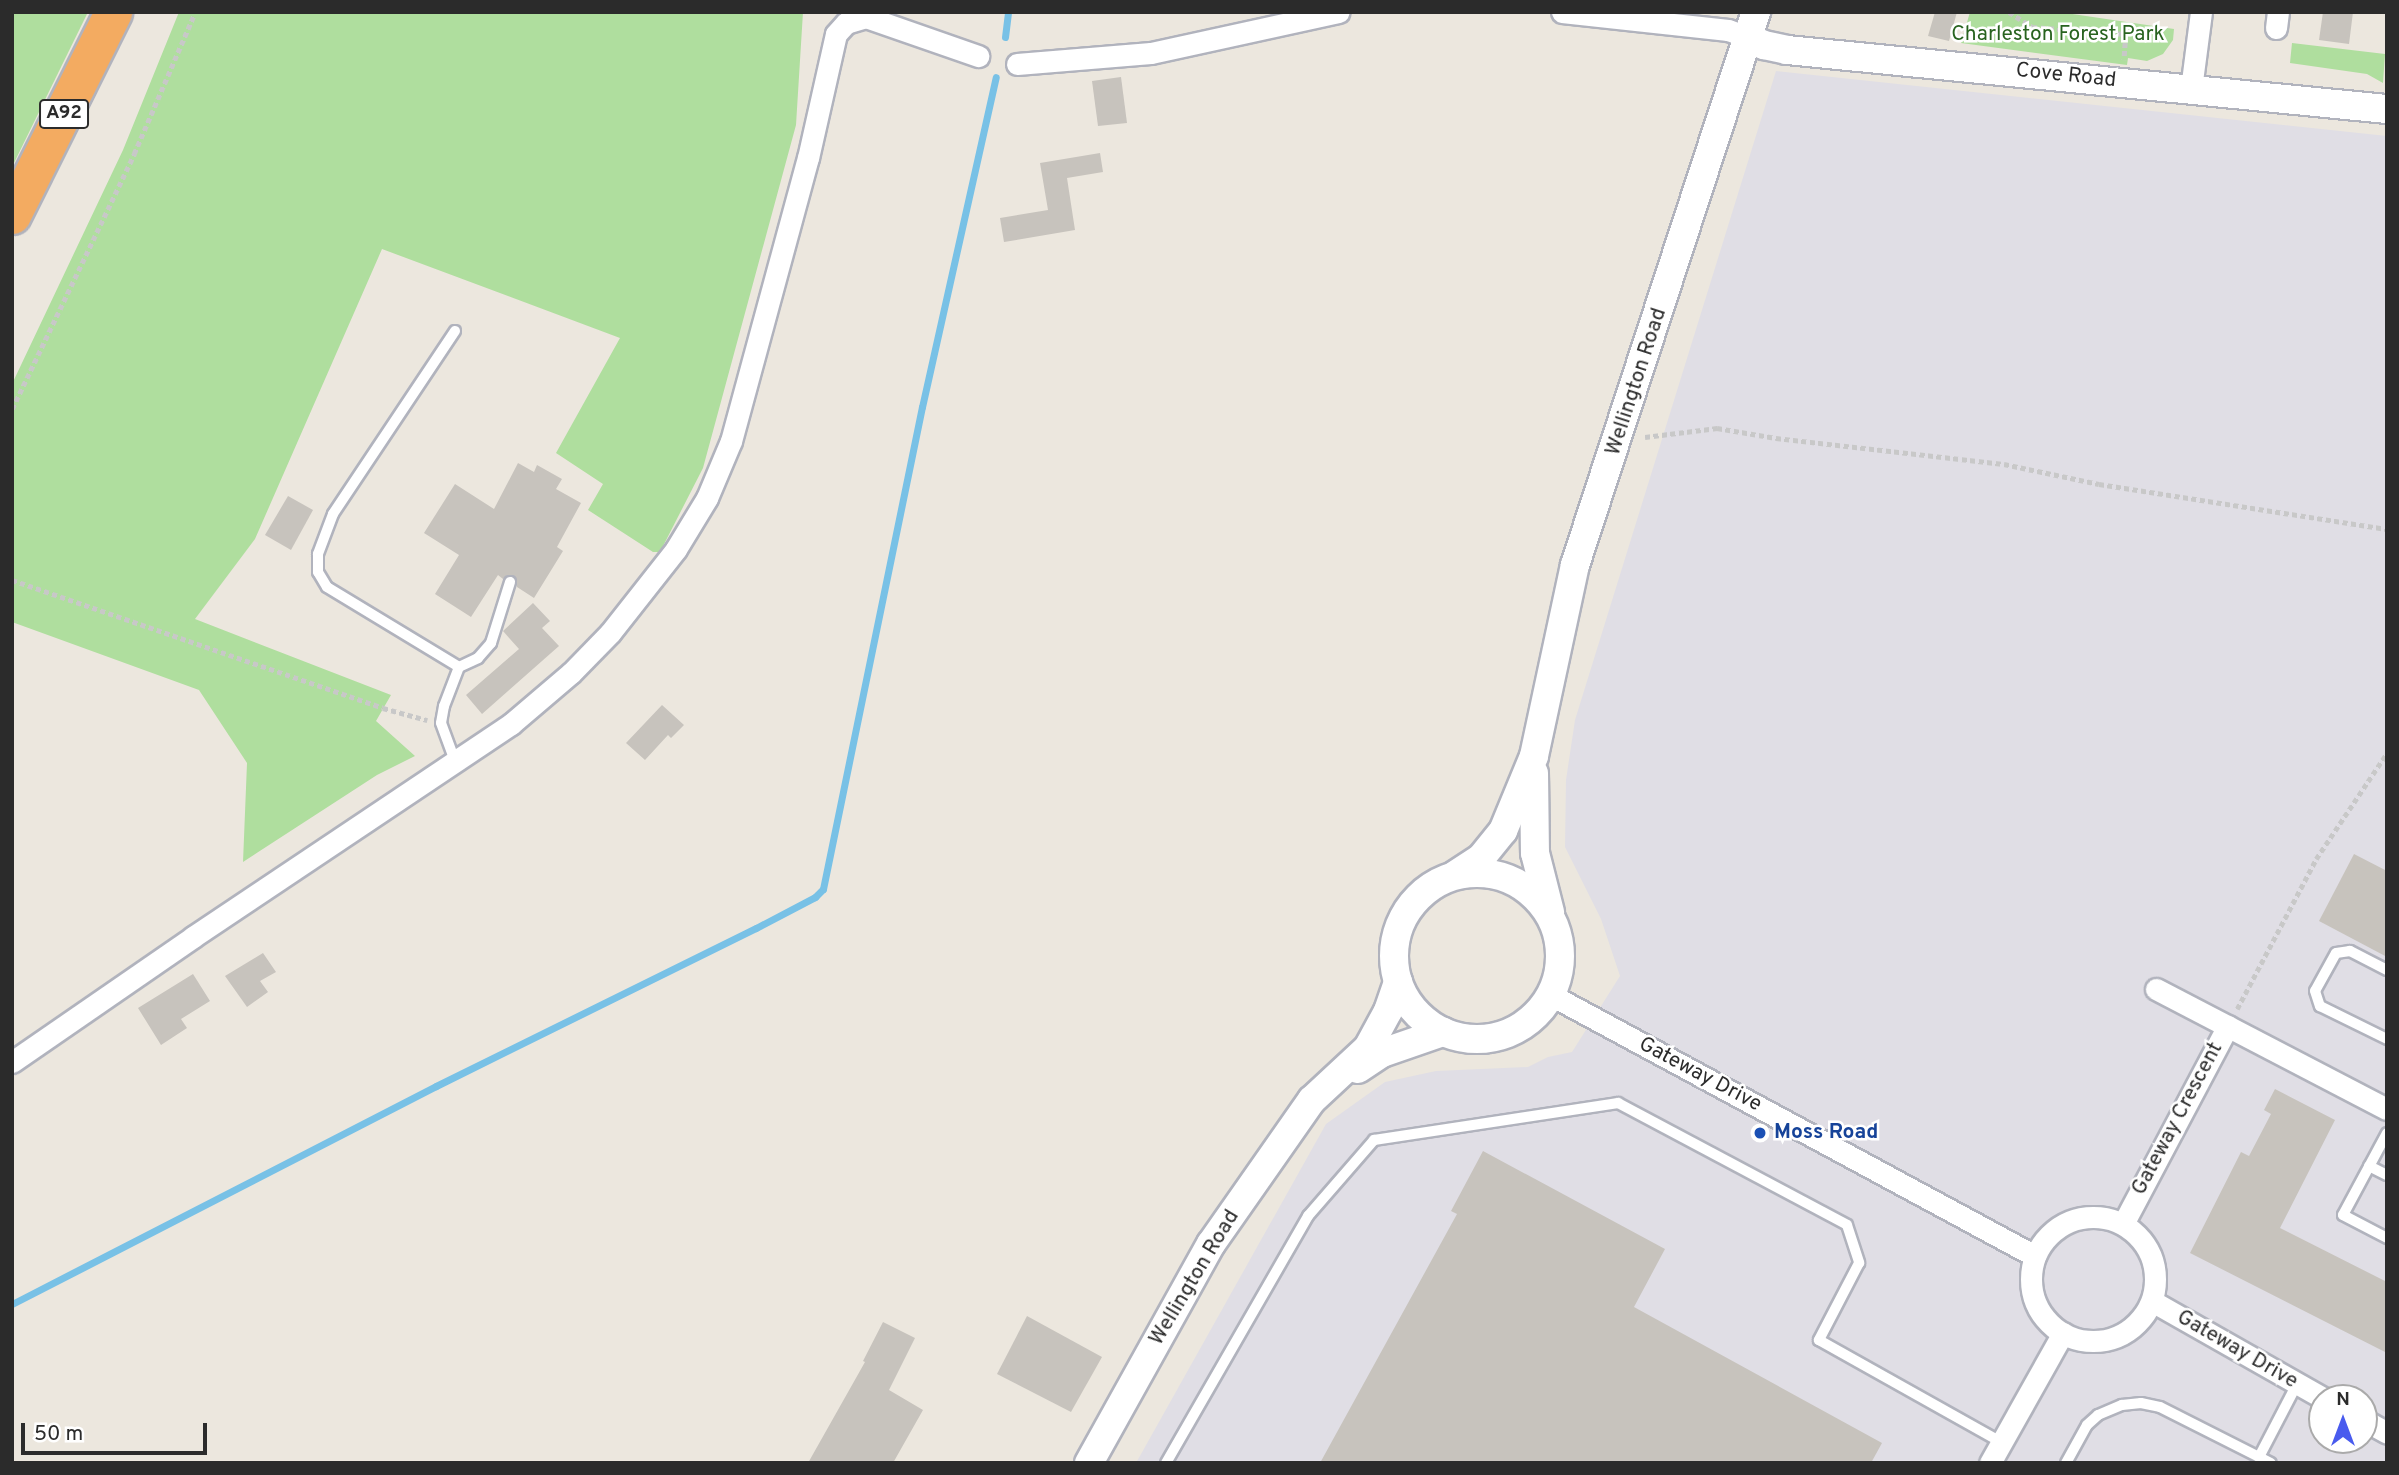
<!DOCTYPE html>
<style>
body{margin:0}
#map{position:relative;width:2399px;height:1475px;overflow:hidden;background:#ece7de;font-family:Overpass,sans-serif}
div>[style]{position:absolute}
.industrial>*{inset:0;background:#e0dee5}
.green>*{inset:0;background:#afde9e}
.stream>*{height:7px;margin:-3.5px;padding:0 3.5px;transform-origin:3.5px;border-radius:3.5px;background:#78c1e6}
.building>*{inset:0;background:#c7c3bd}
.path>*{height:4.5px;margin-top:-2.25px;transform-origin:0;background:repeating-linear-gradient(90deg,#c8c8c8 0 5px,transparent 0 8.5px)}
.roads{filter:drop-shadow(2px 0 #b1b3bd) drop-shadow(-2px 0 #b1b3bd) drop-shadow(0 2px #b1b3bd) drop-shadow(0 -2px #b1b3bd)}
.lane>*{height:10px;margin:-5px;padding:0 5px;transform-origin:5px;border-radius:5px;background:#fff}
.street>*{height:21px;margin:-10.5px;padding:0 10.5px;transform-origin:10.5px;border-radius:10.5px;background:#fff}
.street>.ring{margin:-10.5px;padding:0;box-sizing:content-box;background:none;border:21px solid #fff;border-radius:50%}
.secondary>*{height:28px;margin:-14px;padding:0 14px;transform-origin:14px;border-radius:14px;background:#fff}
.secondary>.ring{margin:-14px;padding:0;box-sizing:content-box;background:none;border:28px solid #fff;border-radius:50%}
.highway>*{height:37px;margin:-18.5px;padding:0 18.5px;transform-origin:18.5px;border-radius:18.5px;background:#f3ab61}
.dots>*{width:19px;height:19px;translate:-50% -50%;box-sizing:border-box;border:4px solid #fff;border-radius:50%}
span{translate:-50% -50%;white-space:nowrap;text-align:center;line-height:1.15;-webkit-text-stroke:5px #fff;paint-order:stroke}
.shield-label span{padding:2px 5px;background:#fff;border:2px solid;border-radius:5px;-webkit-text-stroke-width:0}
.shield-label{font-size:19px;color:#2b2b2b;font-weight:700}
.park-label{font-size:21px;color:#28631f}
.street-label{font-size:21px;color:#2b2b2b}
.transit-label{font-size:21px;color:#164399;font-weight:700}
.left{translate:0 -50%;text-align:left}
.frame{position:absolute;inset:0;border:14px solid #2b2b2b;pointer-events:none}
.north{position:absolute;left:2308px;top:1384px;width:70px;height:70px;box-sizing:border-box;background:#fff;border:2px solid #aaa;border-radius:50%;rotate:0deg;font-size:19px;font-weight:700;line-height:28px;text-align:center;color:#2b2b2b}
.north::after{content:'';display:block;margin:auto;width:24px;height:32px;background:#495bee;clip-path:polygon(50% 0,100% 100%,50% 72%,0 100%)}
.scale{position:absolute;left:21px;top:1423px;width:186px;height:32px;box-sizing:border-box;border:4px solid #2b2b2b;border-top:0;padding-left:9px;font-size:21px;line-height:24px;white-space:nowrap;color:#2b2b2b;-webkit-text-stroke:5px #fff;paint-order:stroke}
</style>
<div id="map">
<div class="industrial">
<div style="clip-path:polygon(evenodd,1776px 71px,2387px 136px,2387px 1463px,1136px 1463px,1326px 1124px,1385px 1082px,1436px 1071px,1528px 1067px,1548px 1057px,1572px 1052px,1620px 976px,1601px 919px,1565px 847px,1566px 780px,1575px 720px,1776px 71px,2322px 1398px,2364px 1398px,2364px 1440px,2322px 1440px,2322px 1398px)"></div>
</div>
<div class="green">
<div style="clip-path:polygon(12px 12px,88px 12px,12px 167px)"></div>
<div style="clip-path:polygon(179px 12px,803px 12px,796px 125px,703px 468px,660px 552px,653px 552px,588px 510px,603px 484px,556px 453px,620px 338px,382px 249px,255px 539px,195px 619px,391px 695px,376px 721px,415px 756px,377px 775px,243px 862px,247px 763px,199px 690px,12px 622px,12px 384px,123px 150px)"></div>
<div style="clip-path:polygon(1970px 12px,2059px 12px,2174px 29px,2173px 40px,2163px 54px,2147px 61px,2128px 58px,2127px 65px,1961px 43px)"></div>
<div style="clip-path:polygon(2292px 43px,2385px 54px,2383px 83px,2367px 74px,2290px 63px)"></div>
</div>
<div class="stream">
<div style="left:1005px;top:37px;width:25px;rotate:-83deg"></div>
<div style="left:12px;top:1304px;width:477px;rotate:-27.2deg"></div>
<div style="left:436px;top:1086px;width:357px;rotate:-26.3deg"></div>
<div style="left:756px;top:928px;width:67px;rotate:-27.7deg"></div>
<div style="left:815px;top:897px;width:11px;rotate:-45deg"></div>
<div style="left:823px;top:889px;width:492px;rotate:-78.4deg"></div>
<div style="left:922px;top:407px;width:338px;rotate:-77.4deg"></div>
</div>
<div class="building">
<div style="clip-path:polygon(1935px 12px,1957px 12px,1949px 41px,1928px 36px)"></div>
<div style="clip-path:polygon(2323px 12px,2353px 12px,2349px 44px,2319px 40px)"></div>
<div style="clip-path:polygon(1121px 77px,1127px 123px,1098px 126px,1092px 81px)"></div>
<div style="clip-path:polygon(1100px 153px,1103px 172px,1067px 178px,1075px 230px,1004px 242px,1000px 218px,1048px 210px,1040px 163px)"></div>
<div style="clip-path:polygon(518px 463px,534px 472px,537px 465px,562px 479px,556px 489px,581px 503px,557px 547px,563px 551px,534px 598px,517px 587px,517px 580px,513px 575px,503px 579px,498px 575px,471px 617px,435px 594px,459px 555px,424px 533px,455px 484px,494px 509px)"></div>
<div style="clip-path:polygon(288px 496px,313px 510px,291px 550px,265px 535px)"></div>
<div style="clip-path:polygon(533px 603px,550px 621px,542px 628px,559px 646px,482px 714px,466px 695px,519px 649px,503px 631px)"></div>
<div style="clip-path:polygon(662px 705px,684px 725px,671px 738px,668px 735px,645px 760px,626px 743px)"></div>
<div style="clip-path:polygon(2354px 854px,2387px 871px,2387px 957px,2319px 921px)"></div>
<div style="clip-path:polygon(263px 953px,276px 972px,260px 981px,268px 992px,247px 1007px,225px 976px)"></div>
<div style="clip-path:polygon(193px 974px,210px 1001px,181px 1019px,187px 1028px,161px 1045px,138px 1008px)"></div>
<div style="clip-path:polygon(2275px 1089px,2335px 1120px,2280px 1228px,2387px 1282px,2387px 1353px,2190px 1253px,2241px 1152px,2249px 1156px,2271px 1114px,2264px 1110px)"></div>
<div style="clip-path:polygon(1483px 1151px,1665px 1249px,1634px 1307px,1882px 1443px,1871px 1463px,1320px 1463px,1457px 1214px,1451px 1211px)"></div>
<div style="clip-path:polygon(1027px 1316px,1102px 1357px,1071px 1412px,997px 1374px)"></div>
<div style="clip-path:polygon(883px 1322px,915px 1338px,889px 1390px,923px 1410px,893px 1463px,808px 1463px,865px 1362px,863px 1361px)"></div>
</div>
<div class="path">
<div style="left:2009px;top:12px;width:27px;rotate:33deg"></div>
<div style="left:2032px;top:27px;width:94px;rotate:4.3deg"></div>
<div style="left:2126px;top:34px;width:26px;rotate:94deg"></div>
<div style="left:12px;top:409px;width:283px;rotate:-64.4deg"></div>
<div style="left:134px;top:154px;width:151px;rotate:-66.7deg"></div>
<div style="left:1645px;top:437px;width:73px;rotate:-7.1deg"></div>
<div style="left:1717px;top:428px;width:60px;rotate:9.6deg"></div>
<div style="left:1776px;top:438px;width:229px;rotate:6.5deg"></div>
<div style="left:2004px;top:464px;width:97px;rotate:11.9deg"></div>
<div style="left:2099px;top:484px;width:291px;rotate:8.9deg"></div>
<div style="left:12px;top:580px;width:392px;rotate:19deg"></div>
<div style="left:383px;top:708px;width:46px;rotate:15.3deg"></div>
<div style="left:2237px;top:1009px;width:170px;rotate:-62.2deg"></div>
<div style="left:2316px;top:859px;width:128px;rotate:-56.2deg"></div>
</div>
<div class="roads">
<div class="lane">
<div style="left:455px;top:331px;width:220px;rotate:123.7deg"></div>
<div style="left:333px;top:514px;width:43px;rotate:110.6deg"></div>
<div style="left:318px;top:554px;width:18px;rotate:90deg"></div>
<div style="left:318px;top:572px;width:17px;rotate:59deg"></div>
<div style="left:327px;top:587px;width:154px;rotate:31.2deg"></div>
<div style="left:459px;top:667px;width:42px;rotate:111deg"></div>
<div style="left:444px;top:706px;width:17px;rotate:100deg"></div>
<div style="left:441px;top:723px;width:40px;rotate:69.8deg"></div>
<div style="left:459px;top:667px;width:21px;rotate:-25deg"></div>
<div style="left:478px;top:658px;width:20px;rotate:-49deg"></div>
<div style="left:491px;top:643px;width:64px;rotate:-72.7deg"></div>
<div style="left:2387px;top:970px;width:42px;rotate:-152.8deg"></div>
<div style="left:2350px;top:951px;width:14px;rotate:172deg"></div>
<div style="left:2336px;top:953px;width:43px;rotate:118.9deg"></div>
<div style="left:2315px;top:991px;width:16px;rotate:72deg"></div>
<div style="left:2320px;top:1006px;width:75px;rotate:26.2deg"></div>
<div style="left:2387px;top:1133px;width:93px;rotate:118.2deg"></div>
<div style="left:2343px;top:1215px;width:50px;rotate:27.6deg"></div>
<div style="left:2369px;top:1166px;width:20px;rotate:27deg"></div>
<div style="left:2259px;top:1457px;width:82px;rotate:-62.5deg"></div>
<div style="left:1166px;top:1463px;width:285px;rotate:-60.1deg"></div>
<div style="left:1308px;top:1216px;width:101px;rotate:-49deg"></div>
<div style="left:1374px;top:1140px;width:247px;rotate:-8.6deg"></div>
<div style="left:1618px;top:1103px;width:259px;rotate:28deg"></div>
<div style="left:1847px;top:1225px;width:40px;rotate:72deg"></div>
<div style="left:1859px;top:1263px;width:87px;rotate:117.5deg"></div>
<div style="left:1819px;top:1340px;width:209px;rotate:29.3deg"></div>
<div style="left:2066px;top:1463px;width:43px;rotate:-61.1deg"></div>
<div style="left:2087px;top:1425px;width:15px;rotate:-42deg"></div>
<div style="left:2098px;top:1415px;width:26px;rotate:-23deg"></div>
<div style="left:2122px;top:1405px;width:19px;rotate:-6deg"></div>
<div style="left:2141px;top:1403px;width:19px;rotate:12deg"></div>
<div style="left:2160px;top:1407px;width:124px;rotate:26.8deg"></div>
</div>
<div class="street">
<div style="left:1562px;top:12px;width:167px;rotate:6.2deg"></div>
<div style="left:1728px;top:30px;width:21px;rotate:19deg"></div>
<div style="left:2276px;top:28px;width:16px;rotate:-83deg"></div>
<div style="left:1017px;top:64px;width:134px;rotate:-4.7deg"></div>
<div style="left:1151px;top:53px;width:192px;rotate:-12.3deg"></div>
<div style="left:2191px;top:89px;width:78px;rotate:-82.6deg"></div>
<div style="left:2156px;top:989px;width:260px;rotate:27.5deg"></div>
<div style="left:1551px;top:995px;width:550px;rotate:28.34deg"></div>
<div style="left:12px;top:1062px;width:220px;rotate:-34.6deg"></div>
<div style="left:193px;top:937px;width:383px;rotate:-33.8deg"></div>
<div style="left:511px;top:724px;width:79px;rotate:-40.4deg"></div>
<div style="left:571px;top:673px;width:56px;rotate:-45.7deg"></div>
<div style="left:610px;top:633px;width:107px;rotate:-51.8deg"></div>
<div style="left:676px;top:549px;width:60px;rotate:-58.7deg"></div>
<div style="left:707px;top:498px;width:62px;rotate:-67.2deg"></div>
<div style="left:731px;top:441px;width:293px;rotate:-74.8deg"></div>
<div style="left:808px;top:158px;width:127px;rotate:-77.3deg"></div>
<div style="left:836px;top:34px;width:15px;rotate:-48deg"></div>
<div style="left:846px;top:23px;width:21px;rotate:-17deg"></div>
<div style="left:866px;top:17px;width:119px;rotate:19.2deg"></div>
<div class="ring" style="left:2031px;top:1217px;width:103px;height:103px"></div>
<div style="left:2123px;top:1224px;width:224px;rotate:-62.1deg"></div>
<div style="left:2152px;top:1301px;width:197px;rotate:29.6deg"></div>
<div style="left:2364px;top:1420px;width:26px;rotate:29deg"></div>
<div style="left:1990px;top:1463px;width:149px;rotate:-60.7deg"></div>
</div>
<div class="secondary">
<div style="left:1748px;top:37px;width:18px;rotate:27deg"></div>
<div style="left:1764px;top:45px;width:24px;rotate:12deg"></div>
<div style="left:1787px;top:50px;width:603px;rotate:5.62deg"></div>
<div style="left:1534px;top:773px;width:80px;rotate:89.3deg"></div>
<div style="left:1535px;top:853px;width:61px;rotate:75.7deg"></div>
<div class="ring" style="left:1394px;top:873px;width:138px;height:138px"></div>
<div style="left:1455px;top:875px;width:31px;rotate:-33deg"></div>
<div style="left:1481px;top:858px;width:35px;rotate:-51deg"></div>
<div style="left:1503px;top:831px;width:81px;rotate:-67.5deg"></div>
<div style="left:1534px;top:756px;width:195px;rotate:-77.9deg"></div>
<div style="left:1575px;top:565px;width:582px;rotate:-71.88deg"></div>
<div style="left:1358px;top:1069px;width:29px;rotate:-34deg"></div>
<div style="left:1382px;top:1053px;width:65px;rotate:-19deg"></div>
<div style="left:1089px;top:1463px;width:251px;rotate:-60.9deg"></div>
<div style="left:1211px;top:1244px;width:176px;rotate:-55deg"></div>
<div style="left:1312px;top:1100px;width:76px;rotate:-42.9deg"></div>
<div style="left:1368px;top:1048px;width:42px;rotate:-61.6deg"></div>
<div style="left:1388px;top:1011px;width:31px;rotate:-71deg"></div>
</div>
<div class="highway">
<div style="left:12px;top:215px;width:227px;rotate:-63.5deg"></div>
</div>
</div>
<div class="dots">
<div style="left:1760px;top:1133px;background:#1a4fb4"></div>
</div>
<div class="shield-label">
<span style="left:64px;top:114px">A92</span>
</div>
<div class="park-label">
<span style="left:2058px;top:35px">Charleston Forest Park</span>
</div>
<div class="street-label">
<span style="left:2066px;top:76px;rotate:6deg">Cove Road</span>
<span style="left:1637px;top:382px;rotate:-72deg">Wellington Road</span>
<span style="left:1700px;top:1075px;rotate:28deg">Gateway Drive</span>
<span style="left:2178px;top:1119px;rotate:-62deg">Gateway Crescent</span>
<span style="left:1195px;top:1278px;rotate:-59deg">Wellington Road</span>
<span style="left:2237px;top:1350px;rotate:30deg">Gateway Drive</span>
</div>
<div class="transit-label">
<span class="left" style="left:1774px;top:1133px">Moss Road</span>
</div>
<div class="frame"></div>
<div class="north">N</div>
<div class="scale">50 m</div>
</div>
